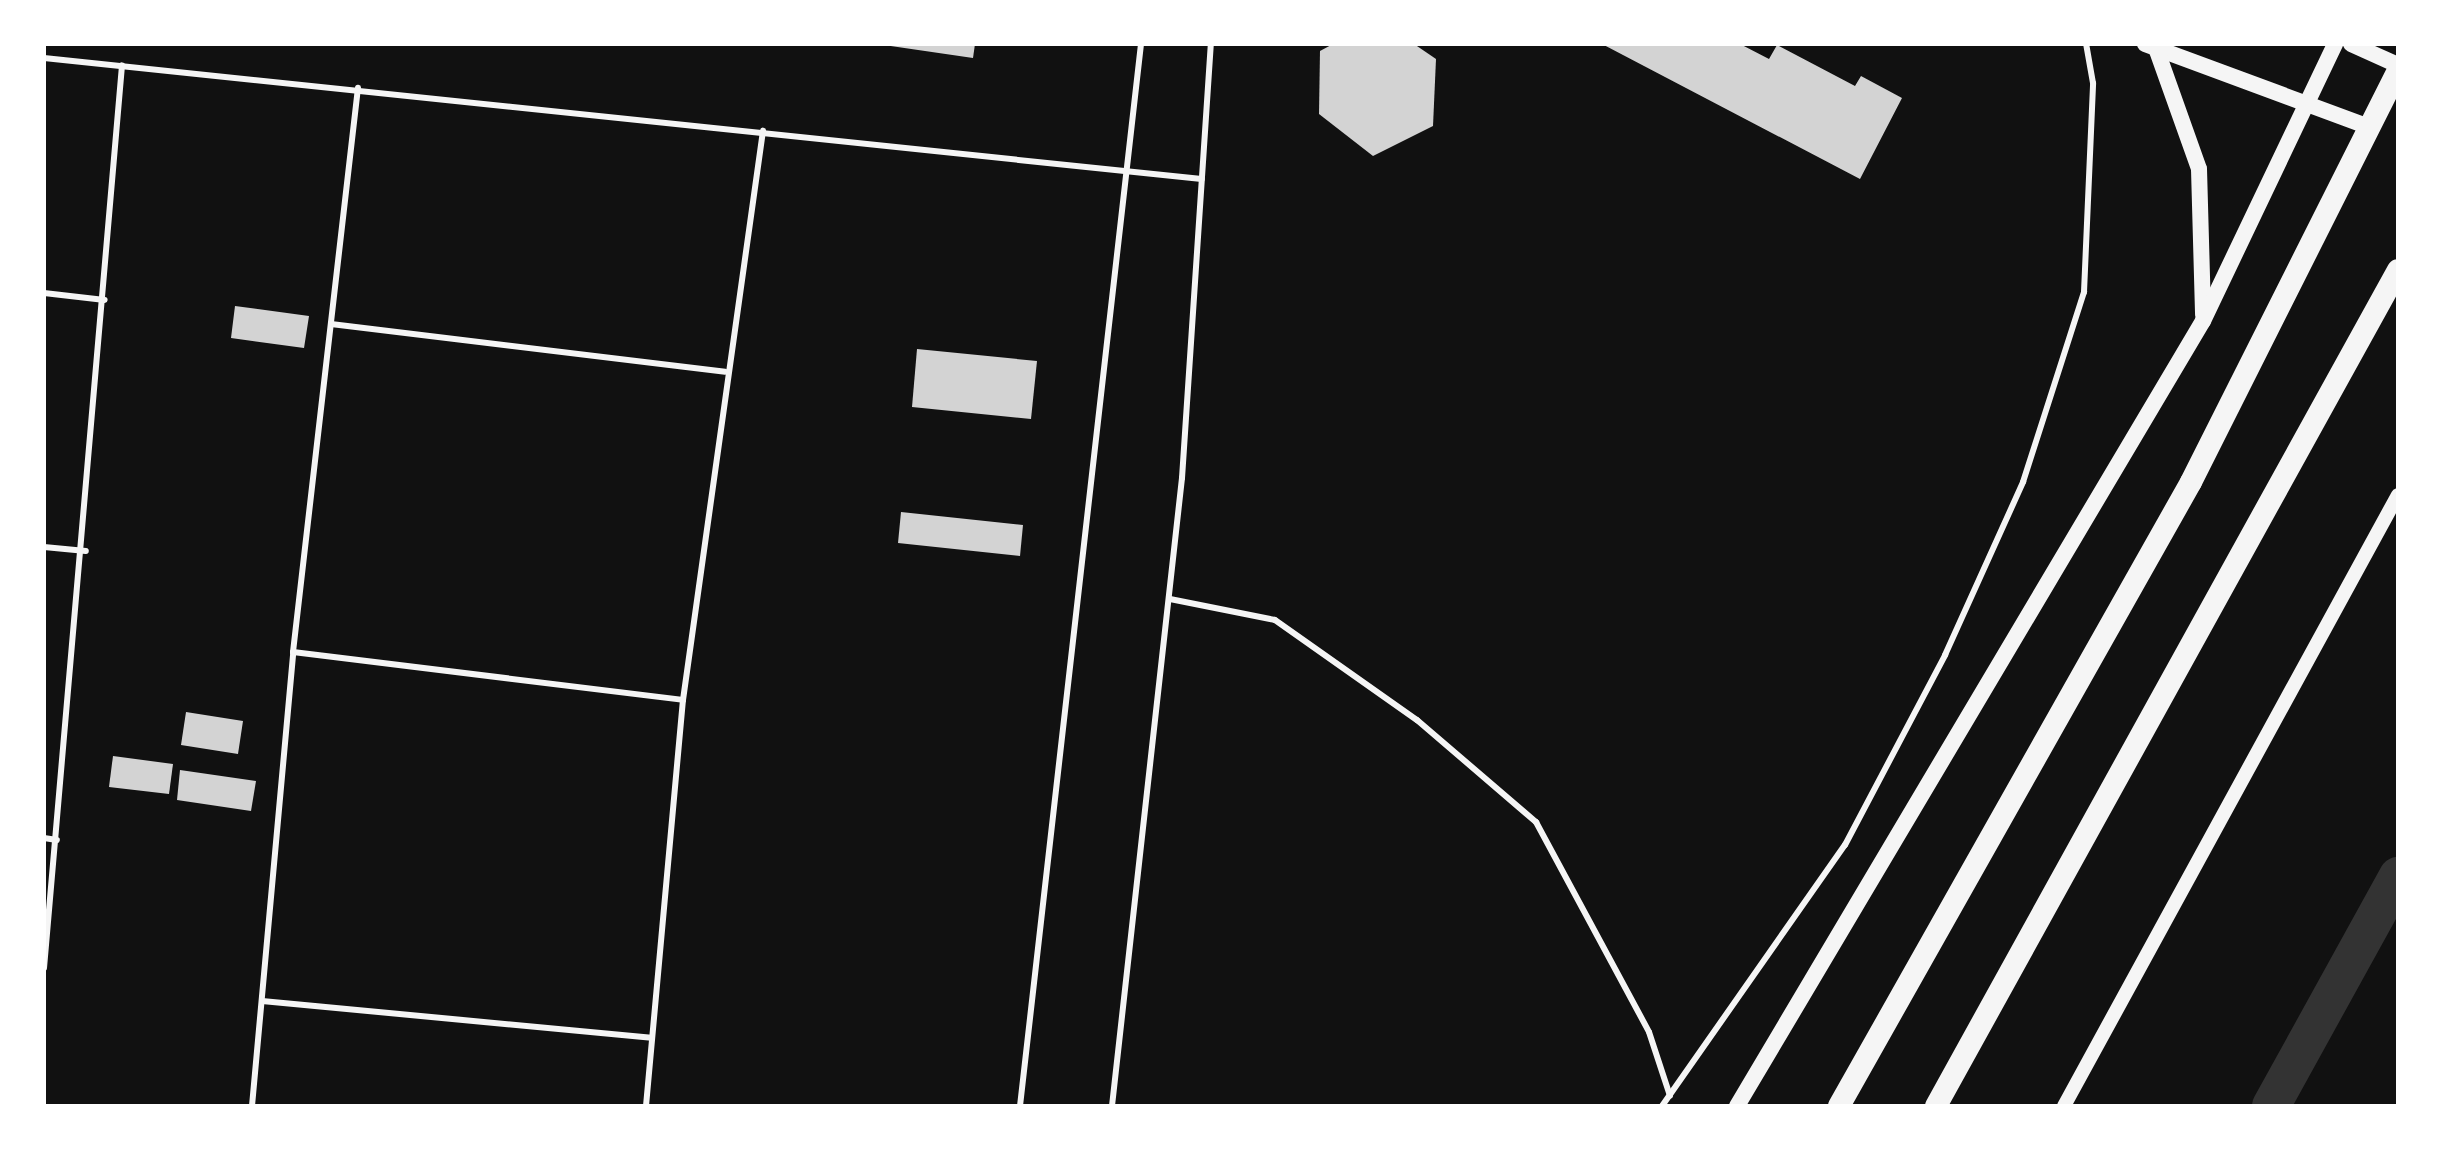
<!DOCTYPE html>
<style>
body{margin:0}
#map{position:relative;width:2442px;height:1150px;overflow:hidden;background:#111;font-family:"Noto Sans",sans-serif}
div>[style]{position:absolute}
.canal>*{height:38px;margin:-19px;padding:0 19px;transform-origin:19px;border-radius:19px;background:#333}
.building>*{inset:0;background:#d3d3d3}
.service>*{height:6px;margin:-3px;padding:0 3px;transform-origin:3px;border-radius:3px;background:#f5f5f5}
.tertiary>*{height:14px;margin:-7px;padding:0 7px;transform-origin:7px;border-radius:7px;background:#f5f5f5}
.secondary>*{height:16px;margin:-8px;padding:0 8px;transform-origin:8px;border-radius:8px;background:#f5f5f5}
.trunk>*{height:22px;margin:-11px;padding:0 11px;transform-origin:11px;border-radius:11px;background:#f5f5f5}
span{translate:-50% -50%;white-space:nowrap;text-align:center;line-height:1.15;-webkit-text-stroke:6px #fff;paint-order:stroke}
.frame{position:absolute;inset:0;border:46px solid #fff;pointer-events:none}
</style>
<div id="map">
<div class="canal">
<div style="left:2271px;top:1106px;width:263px;rotate:-61.1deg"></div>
</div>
<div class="building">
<div style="clip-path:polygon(877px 44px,975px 44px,973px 58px)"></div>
<div style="clip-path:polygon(1333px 44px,1414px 44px,1436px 59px,1433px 126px,1373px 156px,1319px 114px,1320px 51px)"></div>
<div style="clip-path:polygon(1602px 44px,1740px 44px,1769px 59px,1777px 45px,1855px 86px,1861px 76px,1902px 98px,1860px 179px)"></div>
<div style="clip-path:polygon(235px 306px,309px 316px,304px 348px,231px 338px)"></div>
<div style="clip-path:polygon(917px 349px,1037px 361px,1031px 419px,912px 407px)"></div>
<div style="clip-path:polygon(901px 512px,1023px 525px,1020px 556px,898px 543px)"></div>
<div style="clip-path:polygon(186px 712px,243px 721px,238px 754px,181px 745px)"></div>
<div style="clip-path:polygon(113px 756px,173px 764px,169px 794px,109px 787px)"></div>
<div style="clip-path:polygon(180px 770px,256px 781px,251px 811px,177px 800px)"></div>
</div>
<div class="service">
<div style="left:44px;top:58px;width:1164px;rotate:5.97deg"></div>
<div style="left:44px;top:293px;width:61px;rotate:6.5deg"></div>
<div style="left:331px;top:324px;width:397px;rotate:6.9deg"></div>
<div style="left:44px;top:547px;width:42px;rotate:5.4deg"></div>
<div style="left:1170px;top:599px;width:107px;rotate:11.3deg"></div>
<div style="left:1275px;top:620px;width:174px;rotate:35.2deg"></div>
<div style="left:1417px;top:720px;width:157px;rotate:40.6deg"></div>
<div style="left:1536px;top:822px;width:238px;rotate:61.7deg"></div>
<div style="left:1649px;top:1032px;width:67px;rotate:71.8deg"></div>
<div style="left:293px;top:652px;width:393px;rotate:7deg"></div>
<div style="left:44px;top:838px;width:13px;rotate:9deg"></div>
<div style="left:44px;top:968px;width:906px;rotate:-85.06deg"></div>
<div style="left:262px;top:1001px;width:391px;rotate:5.4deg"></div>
<div style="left:252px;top:1106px;width:456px;rotate:-84.8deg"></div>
<div style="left:293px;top:652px;width:568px;rotate:-83.43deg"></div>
<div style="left:646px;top:1106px;width:408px;rotate:-84.8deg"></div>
<div style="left:683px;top:700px;width:575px;rotate:-82deg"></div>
<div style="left:1020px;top:1106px;width:1069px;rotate:-83.5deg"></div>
<div style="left:1112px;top:1106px;width:632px;rotate:-83.64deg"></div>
<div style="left:1182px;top:478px;width:435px;rotate:-86.2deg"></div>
<div style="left:1662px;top:1106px;width:319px;rotate:-55deg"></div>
<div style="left:1845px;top:845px;width:215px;rotate:-62.2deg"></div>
<div style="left:1945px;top:655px;width:190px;rotate:-65.7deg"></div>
<div style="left:2023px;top:482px;width:200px;rotate:-72.2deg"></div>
<div style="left:2084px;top:292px;width:209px;rotate:-87.5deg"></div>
<div style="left:2093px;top:83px;width:40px;rotate:-100deg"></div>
</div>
<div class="tertiary">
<div style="left:2064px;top:1106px;width:696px;rotate:-61.34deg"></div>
</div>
<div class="secondary">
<div style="left:2145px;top:44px;width:239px;rotate:20.3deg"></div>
<div style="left:2351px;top:44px;width:51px;rotate:24.1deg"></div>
<div style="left:2156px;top:48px;width:128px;rotate:70.4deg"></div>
<div style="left:2199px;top:169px;width:146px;rotate:88.4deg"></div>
<div style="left:1737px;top:1106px;width:913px;rotate:-59.31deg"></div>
<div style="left:2203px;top:321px;width:307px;rotate:-64.5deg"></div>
</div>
<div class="trunk">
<div style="left:1839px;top:1106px;width:716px;rotate:-60.57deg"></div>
<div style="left:2191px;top:482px;width:460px;rotate:-63.3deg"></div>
<div style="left:1936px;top:1106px;width:955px;rotate:-61.07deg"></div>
</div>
<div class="frame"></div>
</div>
